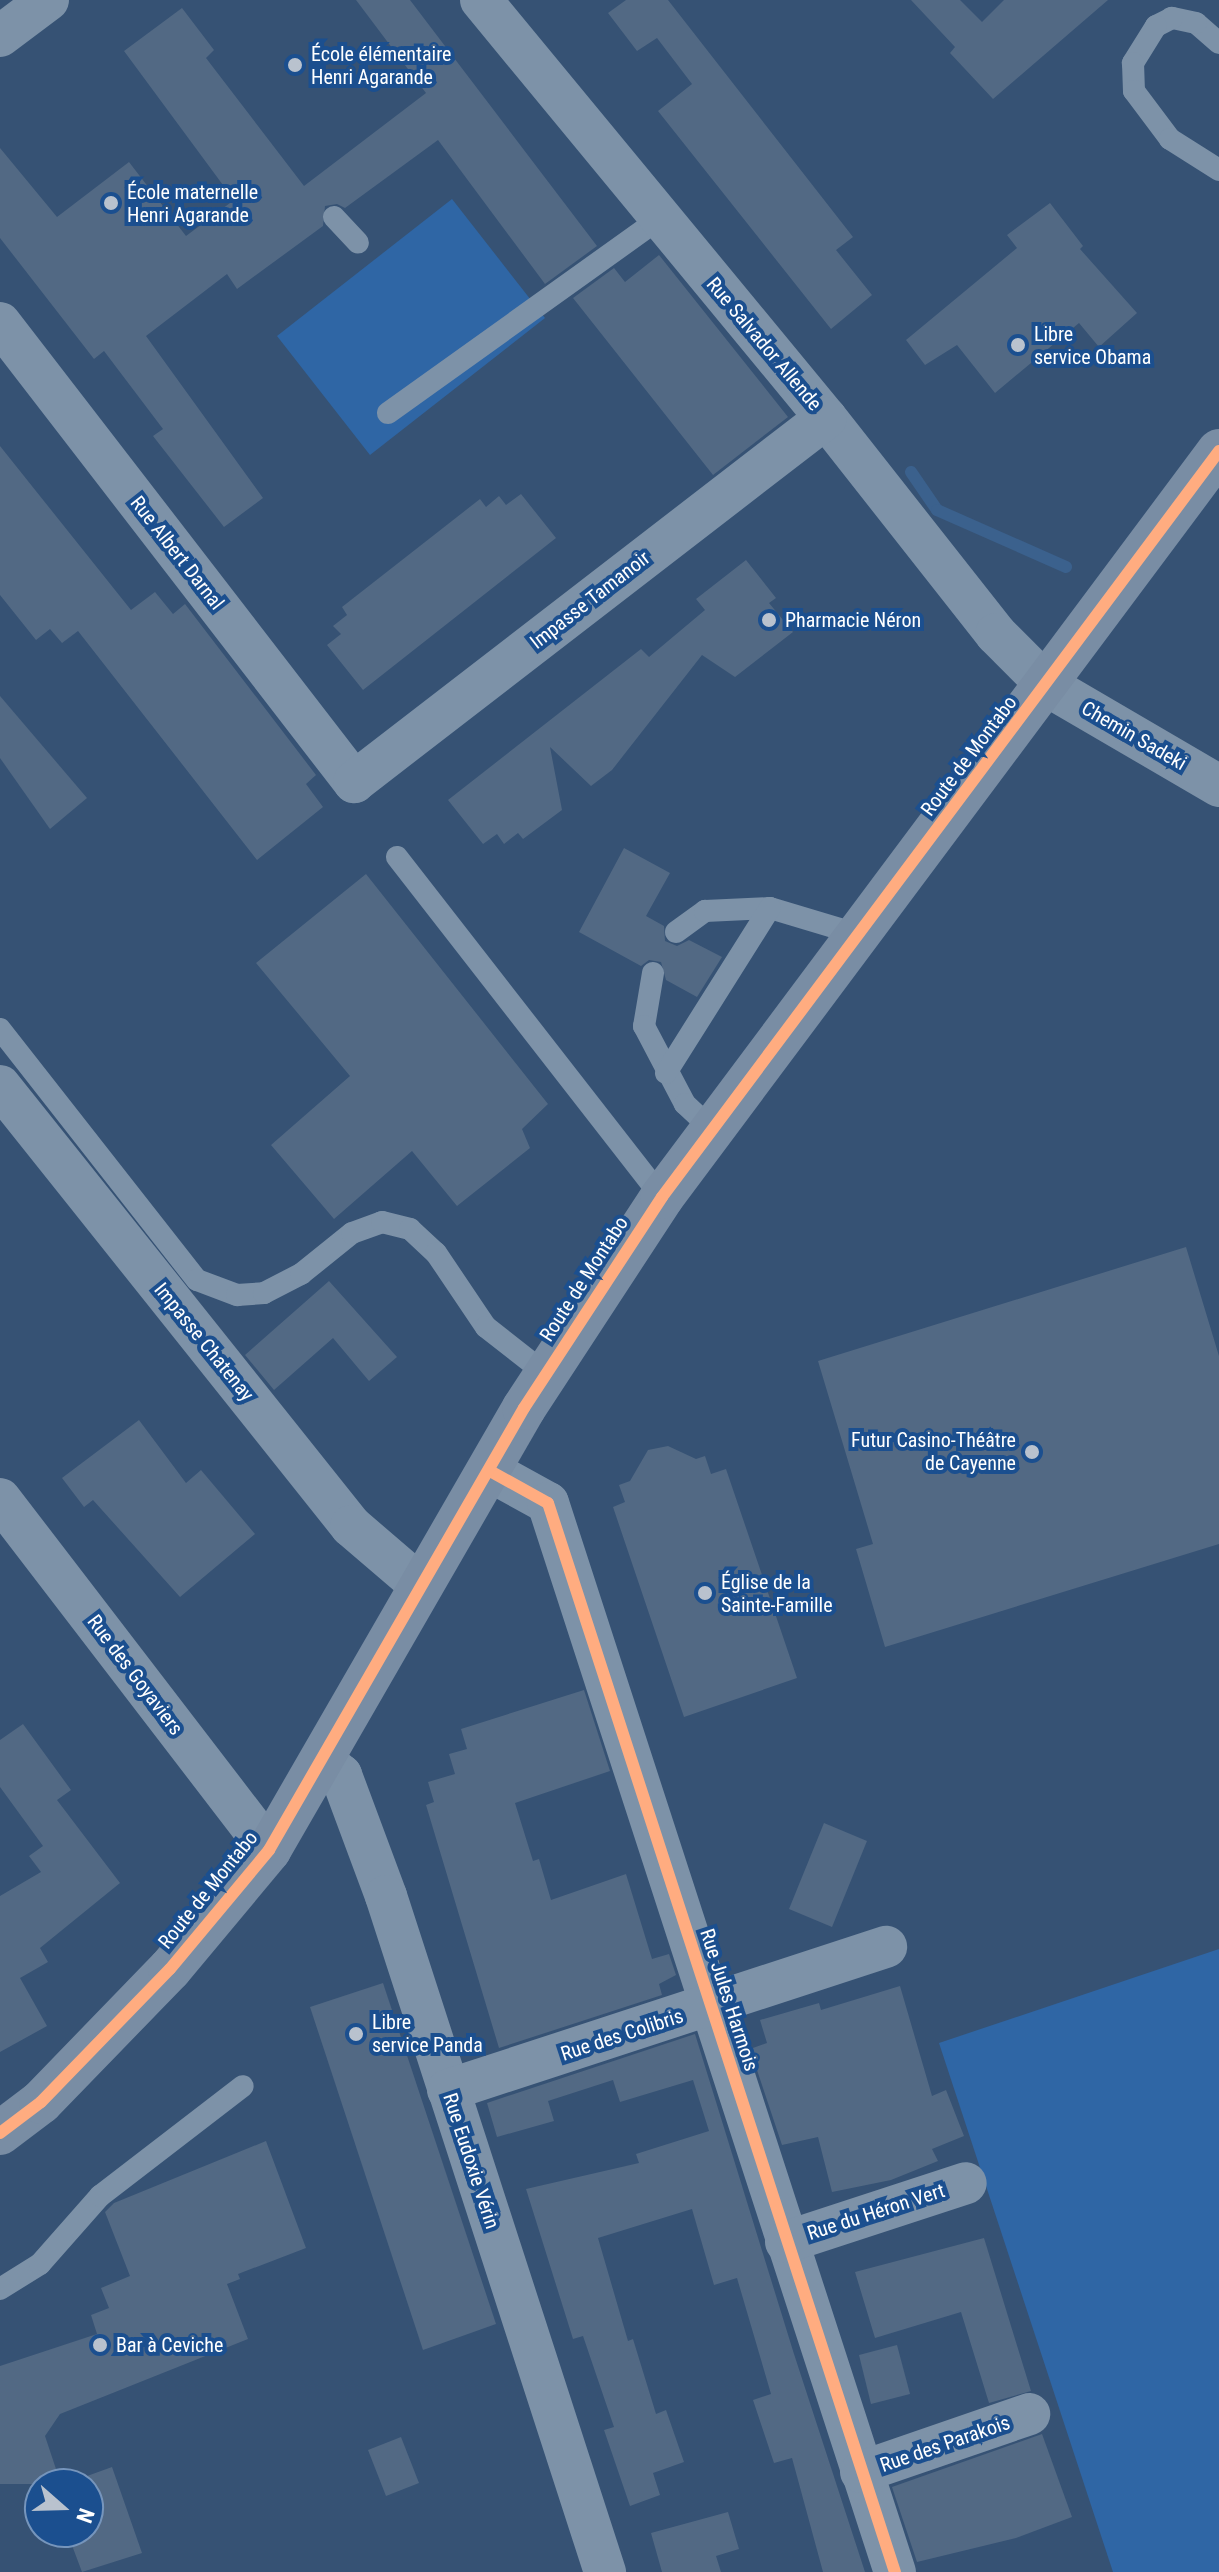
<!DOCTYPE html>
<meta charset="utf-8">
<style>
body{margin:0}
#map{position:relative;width:1219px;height:2572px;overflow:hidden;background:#365274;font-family:"Roboto Condensed",sans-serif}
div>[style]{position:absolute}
.green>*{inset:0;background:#2f66a5}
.stream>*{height:12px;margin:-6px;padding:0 6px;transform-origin:6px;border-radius:6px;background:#3b618d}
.building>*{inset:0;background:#526984}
.lane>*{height:22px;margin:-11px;padding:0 11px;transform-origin:11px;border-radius:11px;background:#7d92a8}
.street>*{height:42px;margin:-21px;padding:0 21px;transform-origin:21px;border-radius:21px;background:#7d92a8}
.secondary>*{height:44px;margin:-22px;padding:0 22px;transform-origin:22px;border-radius:22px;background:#798da4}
.cycleway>*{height:12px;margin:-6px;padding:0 6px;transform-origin:6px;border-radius:6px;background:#ffac80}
.dots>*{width:22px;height:22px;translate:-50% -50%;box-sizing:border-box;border:4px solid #1b4f8f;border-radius:50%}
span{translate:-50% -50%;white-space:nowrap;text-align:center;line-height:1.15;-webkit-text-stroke:8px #1b4f8f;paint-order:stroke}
.poi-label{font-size:20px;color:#fff}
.left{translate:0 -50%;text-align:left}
.right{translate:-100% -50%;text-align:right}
.street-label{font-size:20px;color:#fff}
.north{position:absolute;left:24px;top:2468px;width:80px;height:80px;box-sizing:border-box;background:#1b4f8f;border:2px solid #7695bc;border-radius:50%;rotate:110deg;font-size:22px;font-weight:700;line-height:32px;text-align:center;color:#fff}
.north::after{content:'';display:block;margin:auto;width:28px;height:36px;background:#b9c2ce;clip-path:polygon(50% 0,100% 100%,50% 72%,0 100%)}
</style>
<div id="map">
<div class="green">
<div style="clip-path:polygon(452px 199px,545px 318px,370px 455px,277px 336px)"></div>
<div style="clip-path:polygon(1219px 1949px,1219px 2572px,1113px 2572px,939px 2043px)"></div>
</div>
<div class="stream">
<div style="left:911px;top:472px;width:46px;rotate:55.6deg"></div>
<div style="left:937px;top:510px;width:141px;rotate:23.8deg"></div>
</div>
<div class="building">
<div style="clip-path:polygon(356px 0,410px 0,597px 246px,545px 284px,438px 140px,345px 208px,337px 204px,325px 206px,323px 226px,237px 289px,227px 274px,146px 336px,263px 498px,224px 527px,153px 436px,163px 429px,104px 351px,94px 359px,0 238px,0 148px,57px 217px,129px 162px,186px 236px,234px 200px,124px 51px,182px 8px,214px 50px,206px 58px,304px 186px,426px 93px)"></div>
<div style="clip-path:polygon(626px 0,668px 0,853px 237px,836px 250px,872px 295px,831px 329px,658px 111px,692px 84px,657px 38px,637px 51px,608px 13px)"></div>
<div style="clip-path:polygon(911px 0,960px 0,982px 22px,1004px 0,1108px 0,993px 99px,950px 53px,955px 47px)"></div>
<div style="clip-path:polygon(1050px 203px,1083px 246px,1080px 249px,1137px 313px,1099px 347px,1079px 323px,995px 393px,957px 345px,925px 365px,906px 340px,1017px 248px,1007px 235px)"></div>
<div style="clip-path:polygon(659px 255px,788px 417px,713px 475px,573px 298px,614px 268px,625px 282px)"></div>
<div style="clip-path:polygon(0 446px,131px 610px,155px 592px,173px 614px,185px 604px,316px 775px,306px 784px,323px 807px,257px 860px,78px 631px,62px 643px,50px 629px,36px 640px,0 595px)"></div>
<div style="clip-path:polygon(521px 494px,556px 538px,363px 690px,327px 645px,341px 634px,333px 626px,347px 615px,342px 607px,480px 499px,486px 507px,499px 496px,506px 505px)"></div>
<div style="clip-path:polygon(746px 560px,776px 598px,769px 603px,793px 632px,735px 677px,702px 655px,612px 770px,591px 786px,550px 747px,562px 810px,523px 839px,518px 833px,504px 844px,497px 834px,483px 844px,448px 800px,641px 649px,649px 657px,705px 610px,696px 599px)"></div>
<div style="clip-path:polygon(0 696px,87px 798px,50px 829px,0 758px)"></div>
<div style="clip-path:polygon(624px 848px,670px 873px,646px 916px,664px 926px,665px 941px,677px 946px,689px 940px,722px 957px,697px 997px,666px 980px,661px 962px,649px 960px,641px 966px,579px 932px)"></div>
<div style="clip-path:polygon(366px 874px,548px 1104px,522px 1129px,530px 1148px,457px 1206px,412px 1151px,334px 1219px,271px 1145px,350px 1076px,256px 963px)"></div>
<div style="clip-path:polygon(1186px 1247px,1219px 1356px,1219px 1544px,885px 1647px,856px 1549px,873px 1544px,818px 1361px)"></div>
<div style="clip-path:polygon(329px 1281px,397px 1357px,369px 1381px,333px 1338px,274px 1390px,245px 1355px)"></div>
<div style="clip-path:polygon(139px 1420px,186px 1483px,201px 1470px,255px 1534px,180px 1597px,93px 1500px,84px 1507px,62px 1478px)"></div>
<div style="clip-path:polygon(668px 1446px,696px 1459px,705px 1456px,711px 1474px,726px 1469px,797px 1678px,684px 1717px,613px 1507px,625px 1502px,619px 1485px,630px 1481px,648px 1450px)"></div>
<div style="clip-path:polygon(584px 1690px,610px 1771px,515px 1803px,533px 1861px,539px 1859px,551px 1900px,626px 1874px,652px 1959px,669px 1954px,676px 1975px,659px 1984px,662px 1995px,499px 2048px,426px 1805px,434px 1802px,428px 1782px,455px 1774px,449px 1754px,467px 1749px,461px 1729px)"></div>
<div style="clip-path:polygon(23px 1724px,71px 1790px,57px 1800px,120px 1883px,40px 1948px,48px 1962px,20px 1978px,47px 2026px,0 2052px,0 1896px,41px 1872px,29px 1856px,43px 1846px,0 1787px,0 1740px)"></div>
<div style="clip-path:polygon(824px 1823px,867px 1841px,832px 1927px,789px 1909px)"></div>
<div style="clip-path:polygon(383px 1983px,496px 2324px,423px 2350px,310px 2007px)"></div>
<div style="clip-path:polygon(900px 1986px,932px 2096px,946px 2090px,964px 2136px,932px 2149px,938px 2161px,891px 2180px,832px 2192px,818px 2137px,782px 2145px,750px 2049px,767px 2043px,760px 2020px,819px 2003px,821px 2010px)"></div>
<div style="clip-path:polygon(695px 2034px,794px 2354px,865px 2572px,823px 2572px,792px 2458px,774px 2463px,753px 2400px,771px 2394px,737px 2278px,714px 2285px,692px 2209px,598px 2238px,628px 2341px,633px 2339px,656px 2414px,666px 2410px,684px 2462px,653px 2473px,660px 2495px,630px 2506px,604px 2430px,614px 2427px,583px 2336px,573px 2339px,526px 2189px,639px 2163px,636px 2154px,709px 2131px,693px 2080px,620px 2102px,613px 2080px,548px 2101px,554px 2121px,497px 2137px,487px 2103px)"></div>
<div style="clip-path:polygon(266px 2141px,306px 2248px,238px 2274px,240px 2279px,227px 2284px,248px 2339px,60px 2414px,45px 2436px,61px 2484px,0 2484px,0 2366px,97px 2334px,91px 2315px,109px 2308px,101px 2288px,130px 2276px,105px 2212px,114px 2203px)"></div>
<div style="clip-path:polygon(984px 2238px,1031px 2391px,989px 2403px,961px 2312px,875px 2338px,855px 2272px)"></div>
<div style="clip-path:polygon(897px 2345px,910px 2394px,871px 2404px,859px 2355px)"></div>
<div style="clip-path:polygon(1042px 2434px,1072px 2517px,1016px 2538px,917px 2562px,892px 2487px)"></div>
<div style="clip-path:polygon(401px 2437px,419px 2483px,386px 2496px,368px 2450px)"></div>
<div style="clip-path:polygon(112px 2467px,142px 2553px,82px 2572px,67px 2532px,88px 2532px,88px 2484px,65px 2484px)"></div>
<div style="clip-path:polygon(728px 2512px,739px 2549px,716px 2556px,721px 2572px,662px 2572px,651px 2533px)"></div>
</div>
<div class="lane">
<div style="left:1219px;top:43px;width:30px;rotate:-139deg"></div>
<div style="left:1196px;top:23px;width:25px;rotate:-168deg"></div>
<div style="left:1172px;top:18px;width:18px;rotate:153deg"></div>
<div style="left:1156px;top:26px;width:44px;rotate:121.9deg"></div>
<div style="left:1133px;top:63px;width:28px;rotate:88deg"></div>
<div style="left:1134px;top:91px;width:60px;rotate:53.1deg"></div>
<div style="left:1170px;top:139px;width:58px;rotate:32.3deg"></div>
<div style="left:334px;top:217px;width:35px;rotate:47deg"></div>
<div style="left:388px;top:413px;width:333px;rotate:-35.6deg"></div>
<div style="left:397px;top:857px;width:431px;rotate:52.1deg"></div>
<div style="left:676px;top:932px;width:36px;rotate:-36deg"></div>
<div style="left:705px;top:911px;width:65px;rotate:-2.6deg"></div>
<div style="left:770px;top:908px;width:94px;rotate:16.7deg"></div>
<div style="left:653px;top:973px;width:54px;rotate:99.6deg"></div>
<div style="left:644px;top:1026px;width:88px;rotate:62.3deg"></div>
<div style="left:685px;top:1104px;width:37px;rotate:43deg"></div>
<div style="left:0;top:1029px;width:319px;rotate:51.9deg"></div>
<div style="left:197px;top:1280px;width:43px;rotate:20.6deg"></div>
<div style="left:237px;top:1295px;width:27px;rotate:-4deg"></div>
<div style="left:264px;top:1293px;width:42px;rotate:-27.2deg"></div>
<div style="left:301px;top:1274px;width:65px;rotate:-38.8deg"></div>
<div style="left:352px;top:1233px;width:32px;rotate:-20deg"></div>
<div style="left:382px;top:1222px;width:29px;rotate:14deg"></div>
<div style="left:410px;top:1229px;width:35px;rotate:43deg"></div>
<div style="left:436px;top:1253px;width:89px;rotate:56deg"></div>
<div style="left:486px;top:1327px;width:76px;rotate:38.1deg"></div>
<div style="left:666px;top:1073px;width:195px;rotate:-57.8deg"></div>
<div style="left:0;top:2289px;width:47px;rotate:-32deg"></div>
<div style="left:40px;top:2264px;width:91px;rotate:-48.6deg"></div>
<div style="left:100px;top:2196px;width:180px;rotate:-37.6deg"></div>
</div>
<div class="street">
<div style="left:481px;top:0;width:542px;rotate:50.47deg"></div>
<div style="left:826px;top:418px;width:275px;rotate:51.8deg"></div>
<div style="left:996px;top:634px;width:74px;rotate:45deg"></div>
<div style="left:1048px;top:686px;width:198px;rotate:30.3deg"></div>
<div style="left:0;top:36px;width:60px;rotate:-36.9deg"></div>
<div style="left:0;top:323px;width:580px;rotate:52.36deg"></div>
<div style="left:354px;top:782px;width:596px;rotate:-37.64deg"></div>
<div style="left:0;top:1086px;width:563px;rotate:51.42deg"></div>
<div style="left:351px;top:1526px;width:92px;rotate:40.6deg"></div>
<div style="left:490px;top:1471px;width:66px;rotate:28.9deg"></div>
<div style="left:548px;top:1503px;width:1124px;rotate:72.02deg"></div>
<div style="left:0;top:1499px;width:442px;rotate:52.5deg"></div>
<div style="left:321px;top:1759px;width:26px;rotate:39deg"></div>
<div style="left:341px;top:1775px;width:129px;rotate:69.6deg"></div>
<div style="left:386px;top:1896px;width:711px;rotate:72.05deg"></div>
<div style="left:448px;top:2090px;width:461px;rotate:-18.1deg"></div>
<div style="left:786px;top:2242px;width:189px;rotate:-18.1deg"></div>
<div style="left:861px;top:2472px;width:178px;rotate:-19deg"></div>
</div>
<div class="secondary">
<div style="left:0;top:2133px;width:51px;rotate:-37.1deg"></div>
<div style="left:41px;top:2102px;width:185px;rotate:-45.9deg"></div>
<div style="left:170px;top:1969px;width:155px;rotate:-50.2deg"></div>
<div style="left:269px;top:1850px;width:510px;rotate:-60.02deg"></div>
<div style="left:524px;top:1408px;width:252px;rotate:-56.8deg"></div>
<div style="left:662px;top:1197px;width:931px;rotate:-53.25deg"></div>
</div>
<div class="cycleway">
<div style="left:490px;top:1471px;width:66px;rotate:28.9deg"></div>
<div style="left:548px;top:1503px;width:1124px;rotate:72.02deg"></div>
<div style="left:0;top:2133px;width:51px;rotate:-37.1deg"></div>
<div style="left:41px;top:2102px;width:185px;rotate:-45.9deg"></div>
<div style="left:170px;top:1969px;width:155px;rotate:-50.2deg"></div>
<div style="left:269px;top:1850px;width:510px;rotate:-60.02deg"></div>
<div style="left:524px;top:1408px;width:252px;rotate:-56.8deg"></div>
<div style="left:662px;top:1197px;width:931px;rotate:-53.25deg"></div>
</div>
<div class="dots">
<div style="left:295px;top:65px;background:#b9c2ce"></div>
<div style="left:111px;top:203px;background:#b9c2ce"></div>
<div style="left:1018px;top:345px;background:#b9c2ce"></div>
<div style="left:769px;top:620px;background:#b9c2ce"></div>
<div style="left:1032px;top:1452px;background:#b9c2ce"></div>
<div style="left:705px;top:1593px;background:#b9c2ce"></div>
<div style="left:356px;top:2034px;background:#b9c2ce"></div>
<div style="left:100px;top:2345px;background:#b9c2ce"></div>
</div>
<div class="poi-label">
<span class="left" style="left:311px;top:66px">École élémentaire<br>Henri Agarande</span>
<span class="left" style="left:127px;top:204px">École maternelle<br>Henri Agarande</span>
<span class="left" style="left:1034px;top:346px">Libre<br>service Obama</span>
<span class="left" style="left:785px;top:620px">Pharmacie Néron</span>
<span class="right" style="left:1016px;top:1452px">Futur Casino-Théâtre<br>de Cayenne</span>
<span class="left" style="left:721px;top:1594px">Église de la<br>Sainte-Famille</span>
<span class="left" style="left:372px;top:2034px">Libre<br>service Panda</span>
<span class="left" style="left:116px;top:2345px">Bar à Ceviche</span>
</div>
<div class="street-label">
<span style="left:764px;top:344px;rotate:50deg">Rue Salvador Allende</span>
<span style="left:177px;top:553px;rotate:52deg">Rue Albert Darnal</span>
<span style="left:590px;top:600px;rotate:-38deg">Impasse Tamanoir</span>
<span style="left:1134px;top:736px;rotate:30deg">Chemin Sadeki</span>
<span style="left:969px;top:756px;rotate:-53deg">Route de Montabo</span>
<span style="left:584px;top:1279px;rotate:-57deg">Route de Montabo</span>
<span style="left:204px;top:1342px;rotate:51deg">Impasse Chatenay</span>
<span style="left:135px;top:1675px;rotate:53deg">Rue des Goyaviers</span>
<span style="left:208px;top:1890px;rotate:-51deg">Route de Montabo</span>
<span style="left:729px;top:2000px;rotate:72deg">Rue Jules Harmois</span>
<span style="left:622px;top:2035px;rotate:-18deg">Rue des Colibris</span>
<span style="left:471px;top:2161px;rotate:72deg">Rue Eudoxie Vérin</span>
<span style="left:876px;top:2212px;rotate:-18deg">Rue du Héron Vert</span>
<span style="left:945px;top:2444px;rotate:-19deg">Rue des Parakois</span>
</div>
<div class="north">N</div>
</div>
